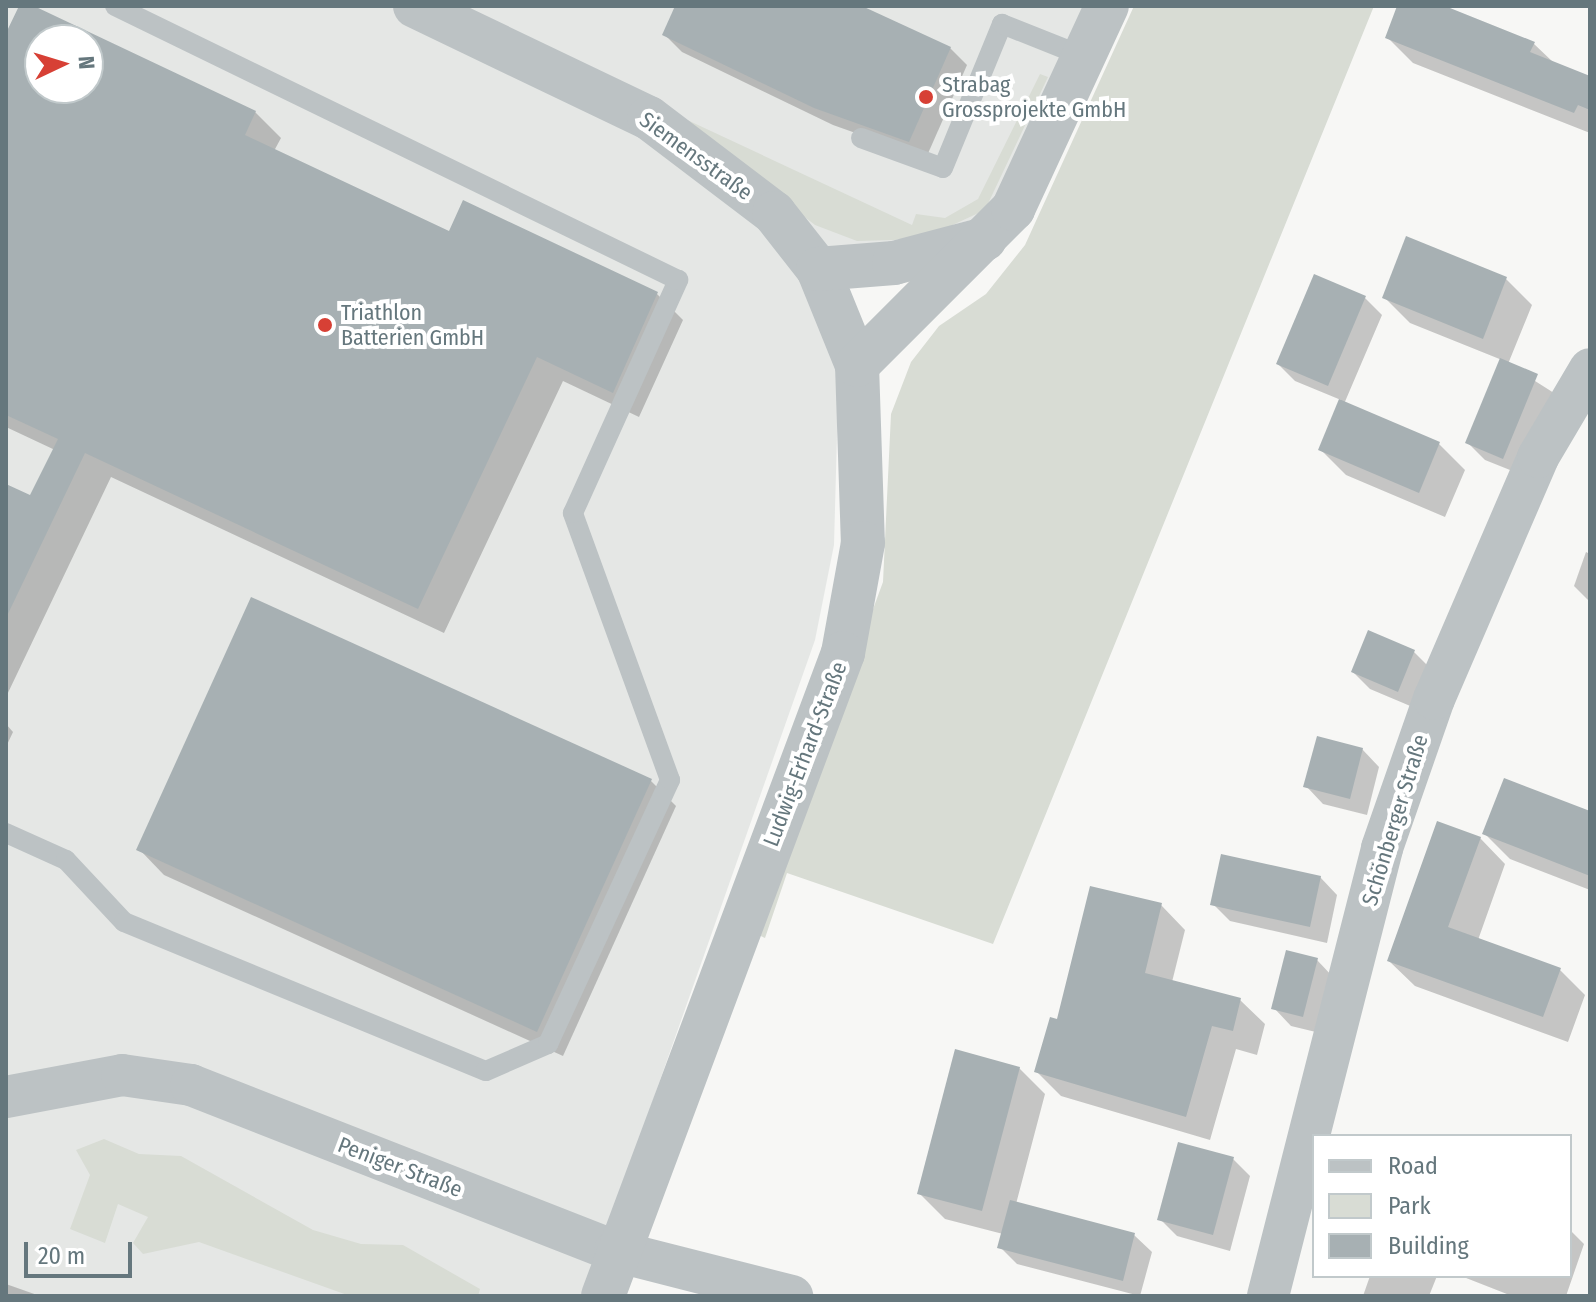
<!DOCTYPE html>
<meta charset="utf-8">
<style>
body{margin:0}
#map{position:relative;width:1596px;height:1302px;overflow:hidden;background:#f7f7f5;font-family:"Fira Sans Condensed",sans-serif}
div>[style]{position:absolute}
.built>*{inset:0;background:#e5e7e5}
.green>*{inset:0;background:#d8dcd4}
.shadow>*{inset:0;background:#0003}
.building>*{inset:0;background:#a7b0b3}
.service>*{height:20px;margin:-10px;padding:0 10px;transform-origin:10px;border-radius:10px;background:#bcc2c4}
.minor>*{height:42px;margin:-21px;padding:0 21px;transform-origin:21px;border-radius:21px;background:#bcc2c4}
.tertiary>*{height:44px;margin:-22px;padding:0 22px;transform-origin:22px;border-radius:22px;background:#bcc2c4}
.dots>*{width:22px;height:22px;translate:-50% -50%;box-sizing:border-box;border:4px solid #fff;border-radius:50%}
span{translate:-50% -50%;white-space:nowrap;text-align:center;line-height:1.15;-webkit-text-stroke:8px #fff;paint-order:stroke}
.poi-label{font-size:22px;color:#65777d}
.left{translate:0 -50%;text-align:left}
.street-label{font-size:22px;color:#65777d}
.frame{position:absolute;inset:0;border:8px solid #65777d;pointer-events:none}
.legend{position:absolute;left:1312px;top:1134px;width:260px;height:144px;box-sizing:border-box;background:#fff;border:2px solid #c1c9cb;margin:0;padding:10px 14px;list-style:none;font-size:24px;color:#65777d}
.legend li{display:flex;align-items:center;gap:16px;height:40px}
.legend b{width:40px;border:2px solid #c1c9cb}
.north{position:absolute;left:24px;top:24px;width:80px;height:80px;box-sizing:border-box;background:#fff;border:2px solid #c1c9cb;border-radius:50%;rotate:86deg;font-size:22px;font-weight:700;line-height:32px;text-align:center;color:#65777d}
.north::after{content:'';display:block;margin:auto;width:28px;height:36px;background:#d74035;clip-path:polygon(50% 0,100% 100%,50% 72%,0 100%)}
.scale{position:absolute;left:24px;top:1242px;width:108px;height:36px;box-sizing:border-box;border:4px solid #65777d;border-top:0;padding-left:10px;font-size:24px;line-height:28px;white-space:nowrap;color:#65777d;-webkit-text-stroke:6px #fff;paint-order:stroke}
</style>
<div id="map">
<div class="built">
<div style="clip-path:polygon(evenodd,6px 6px,1107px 6px,1013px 209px,842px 254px,834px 545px,815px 640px,584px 1296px,6px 1296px,6px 6px,40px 40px,88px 40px,88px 88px,40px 88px,40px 40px)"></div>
</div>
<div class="green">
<div style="clip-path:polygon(1134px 6px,1374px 6px,993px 944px,787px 873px,765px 938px,754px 933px,883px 582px,891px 414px,911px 362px,939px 326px,986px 294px,1025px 245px)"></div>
<div style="clip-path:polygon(1040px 74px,1048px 77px,985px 210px,931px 235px,894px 240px,857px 241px,815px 225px,668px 111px,912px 225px,916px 214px,945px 218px,978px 199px)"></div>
<div style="clip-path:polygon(104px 1139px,139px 1154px,181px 1156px,313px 1230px,361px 1244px,403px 1245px,480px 1289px,478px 1296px,350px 1296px,199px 1242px,143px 1254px,133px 1243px,148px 1217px,118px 1204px,105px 1243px,70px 1229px,90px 1175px,76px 1150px)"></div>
</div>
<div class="shadow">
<div style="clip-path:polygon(evenodd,21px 6px,255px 112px,281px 138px,274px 151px,450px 233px,657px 294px,683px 320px,639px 417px,563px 381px,444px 633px,111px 477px,6px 697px,6px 486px,31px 498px,55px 450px,6px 427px,6px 38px,21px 6px,40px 40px,88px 40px,88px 88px,40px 88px,40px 40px)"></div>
<div style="clip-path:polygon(678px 6px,857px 6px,950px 48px,967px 65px,926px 158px,833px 125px,682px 52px,665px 35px)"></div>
<div style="clip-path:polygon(1399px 6px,1439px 6px,1533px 43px,1554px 63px,1590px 78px,1590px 133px,1413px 63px,1387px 37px)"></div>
<div style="clip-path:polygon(1506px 279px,1532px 305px,1508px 364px,1554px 393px,1520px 474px,1485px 460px,1468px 443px,1502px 360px,1410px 323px,1384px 297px)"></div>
<div style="clip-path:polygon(1365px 298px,1382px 315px,1344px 404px,1439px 444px,1465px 470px,1445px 517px,1346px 475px,1320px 449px,1341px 400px,1295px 381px,1278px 364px)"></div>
<div style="clip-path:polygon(1586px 552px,1590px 554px,1590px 602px,1574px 586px)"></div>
<div style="clip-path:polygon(1414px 652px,1431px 669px,1415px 708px,1370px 689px,1353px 672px)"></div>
<div style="clip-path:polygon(6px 724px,13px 732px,6px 747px)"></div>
<div style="clip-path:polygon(1362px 749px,1379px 767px,1367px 815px,1323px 804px,1306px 786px)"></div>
<div style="clip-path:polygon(651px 781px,676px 806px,563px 1056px,164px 875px,139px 849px)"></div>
<div style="clip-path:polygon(1590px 814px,1590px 890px,1510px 859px,1484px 833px)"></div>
<div style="clip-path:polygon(1480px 838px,1505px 864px,1478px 940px,1560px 970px,1585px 995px,1568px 1042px,1415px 986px,1389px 961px)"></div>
<div style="clip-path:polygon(1320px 877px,1337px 895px,1327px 943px,1230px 921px,1213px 904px)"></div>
<div style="clip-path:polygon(1161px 905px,1185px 930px,1172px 982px,1240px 1000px,1265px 1024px,1257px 1055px,1236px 1049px,1210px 1140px,1061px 1096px,1037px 1072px)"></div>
<div style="clip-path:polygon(1317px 960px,1334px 978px,1320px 1033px,1291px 1026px,1274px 1008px)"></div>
<div style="clip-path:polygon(1019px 1068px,1045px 1094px,1016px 1204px,1134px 1235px,1152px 1252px,1140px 1296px,1017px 1264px,1000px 1247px,1003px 1234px,945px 1219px,919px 1193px)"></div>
<div style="clip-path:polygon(1233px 1159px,1250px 1176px,1230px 1251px,1177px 1236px,1160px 1219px)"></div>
<div style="clip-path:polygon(1570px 1230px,1584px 1244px,1566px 1296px,1512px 1296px,1461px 1276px,1570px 1276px)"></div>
<div style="clip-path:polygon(1370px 1276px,1437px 1276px,1429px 1296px,1363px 1296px)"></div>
<div style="clip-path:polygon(6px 1284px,40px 1296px,6px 1296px)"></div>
</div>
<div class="building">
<div style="clip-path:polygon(evenodd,19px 6px,34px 6px,256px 111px,245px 135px,449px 231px,463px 200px,658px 292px,613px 393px,537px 357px,418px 609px,85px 453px,6px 618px,6px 484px,30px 495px,58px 439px,6px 415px,6px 33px,19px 6px,40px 40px,88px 40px,88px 88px,40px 88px,40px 40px)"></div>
<div style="clip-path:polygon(675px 6px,862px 6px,951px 47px,909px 142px,814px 108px,662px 35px)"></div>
<div style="clip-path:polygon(1397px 6px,1445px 6px,1535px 42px,1530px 52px,1590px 76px,1590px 110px,1578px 105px,1574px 113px,1385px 38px)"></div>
<div style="clip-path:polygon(1406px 236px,1507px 277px,1483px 339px,1382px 298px)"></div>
<div style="clip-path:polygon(1314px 274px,1366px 296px,1328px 386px,1276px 364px)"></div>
<div style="clip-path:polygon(1500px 358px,1538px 374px,1503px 459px,1465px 443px)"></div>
<div style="clip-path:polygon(1339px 399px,1440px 442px,1419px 493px,1318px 450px)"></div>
<div style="clip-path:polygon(251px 597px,652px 779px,537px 1032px,136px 850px)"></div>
<div style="clip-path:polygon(1368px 630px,1415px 650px,1398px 692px,1351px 672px)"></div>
<div style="clip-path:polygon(1317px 736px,1363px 748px,1350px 799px,1303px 787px)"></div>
<div style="clip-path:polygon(1504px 778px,1590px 811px,1590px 876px,1482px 834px)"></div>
<div style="clip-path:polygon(1437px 821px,1481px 837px,1448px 927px,1561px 968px,1543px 1017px,1387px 961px)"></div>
<div style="clip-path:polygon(1221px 854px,1321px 876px,1310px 927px,1210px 905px)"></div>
<div style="clip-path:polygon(1090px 886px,1162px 903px,1145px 973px,1241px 998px,1233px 1031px,1212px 1026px,1186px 1117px,1034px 1072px,1050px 1017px,1057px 1019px)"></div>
<div style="clip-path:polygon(1286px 950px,1318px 958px,1303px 1017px,1271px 1009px)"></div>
<div style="clip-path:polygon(955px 1049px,1020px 1067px,982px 1211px,917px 1194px)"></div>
<div style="clip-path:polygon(1178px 1142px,1234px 1157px,1213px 1235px,1157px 1220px)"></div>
<div style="clip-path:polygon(1010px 1200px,1135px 1233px,1123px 1281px,997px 1248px)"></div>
</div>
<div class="service">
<div style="left:861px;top:138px;width:87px;rotate:20.1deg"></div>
<div style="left:943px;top:168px;width:156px;rotate:-67.7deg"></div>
<div style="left:1002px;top:24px;width:89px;rotate:21.7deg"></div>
<div style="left:6px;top:833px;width:66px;rotate:24.2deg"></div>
<div style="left:66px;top:860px;width:85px;rotate:46.9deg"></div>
<div style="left:124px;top:922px;width:391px;rotate:22.4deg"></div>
<div style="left:486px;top:1071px;width:68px;rotate:-23.5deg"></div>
<div style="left:548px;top:1044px;width:291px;rotate:-65.2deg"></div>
<div style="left:670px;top:780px;width:284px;rotate:-110deg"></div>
<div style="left:573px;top:513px;width:256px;rotate:-65.7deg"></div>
<div style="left:678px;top:280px;width:626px;rotate:-154.05deg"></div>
</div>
<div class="minor">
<div style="left:6px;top:1097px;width:118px;rotate:-10.7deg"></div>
<div style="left:122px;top:1075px;width:70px;rotate:8.2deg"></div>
<div style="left:191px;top:1085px;width:455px;rotate:21.4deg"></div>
<div style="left:615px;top:1251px;width:183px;rotate:14.3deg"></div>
<div style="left:1268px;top:1296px;width:462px;rotate:-75.7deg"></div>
<div style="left:1382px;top:848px;width:158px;rotate:-70.8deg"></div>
<div style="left:1434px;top:699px;width:263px;rotate:-66.7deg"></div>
<div style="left:1538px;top:457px;width:102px;rotate:-59.4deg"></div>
</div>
<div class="tertiary">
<div style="left:415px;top:6px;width:259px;rotate:25.6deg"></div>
<div style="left:649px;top:118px;width:157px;rotate:37.2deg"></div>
<div style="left:774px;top:213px;width:71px;rotate:51.8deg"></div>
<div style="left:818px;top:269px;width:104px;rotate:67.9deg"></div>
<div style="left:857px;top:365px;width:178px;rotate:88.1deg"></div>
<div style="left:863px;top:543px;width:112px;rotate:100.3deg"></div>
<div style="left:843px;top:653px;width:686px;rotate:110.47deg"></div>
<div style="left:818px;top:269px;width:76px;rotate:-4.5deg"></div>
<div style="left:894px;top:263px;width:94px;rotate:-14.8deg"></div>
<div style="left:857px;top:365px;width:221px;rotate:-45deg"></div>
<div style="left:1013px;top:209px;width:224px;rotate:-65.2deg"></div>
</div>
<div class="dots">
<div style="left:926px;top:97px;background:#d74035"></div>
<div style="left:325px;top:325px;background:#d74035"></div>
</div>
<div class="poi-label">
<span class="left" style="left:942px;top:97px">Strabag<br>Grossprojekte GmbH</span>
<span class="left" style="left:341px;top:325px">Triathlon<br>Batterien GmbH</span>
</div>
<div class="street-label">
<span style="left:696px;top:156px;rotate:36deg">Siemensstraße</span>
<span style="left:805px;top:754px;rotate:-69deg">Ludwig-Erhard-Straße</span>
<span style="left:1395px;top:820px;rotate:-73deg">Schönberger Straße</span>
<span style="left:400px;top:1167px;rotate:21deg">Peniger Straße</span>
</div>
<div class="frame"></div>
<ul class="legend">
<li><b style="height:10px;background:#bcc2c4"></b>Road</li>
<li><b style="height:22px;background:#d8dcd4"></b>Park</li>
<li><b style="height:22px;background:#a7b0b3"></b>Building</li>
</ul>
<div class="north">N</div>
<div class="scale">20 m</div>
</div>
